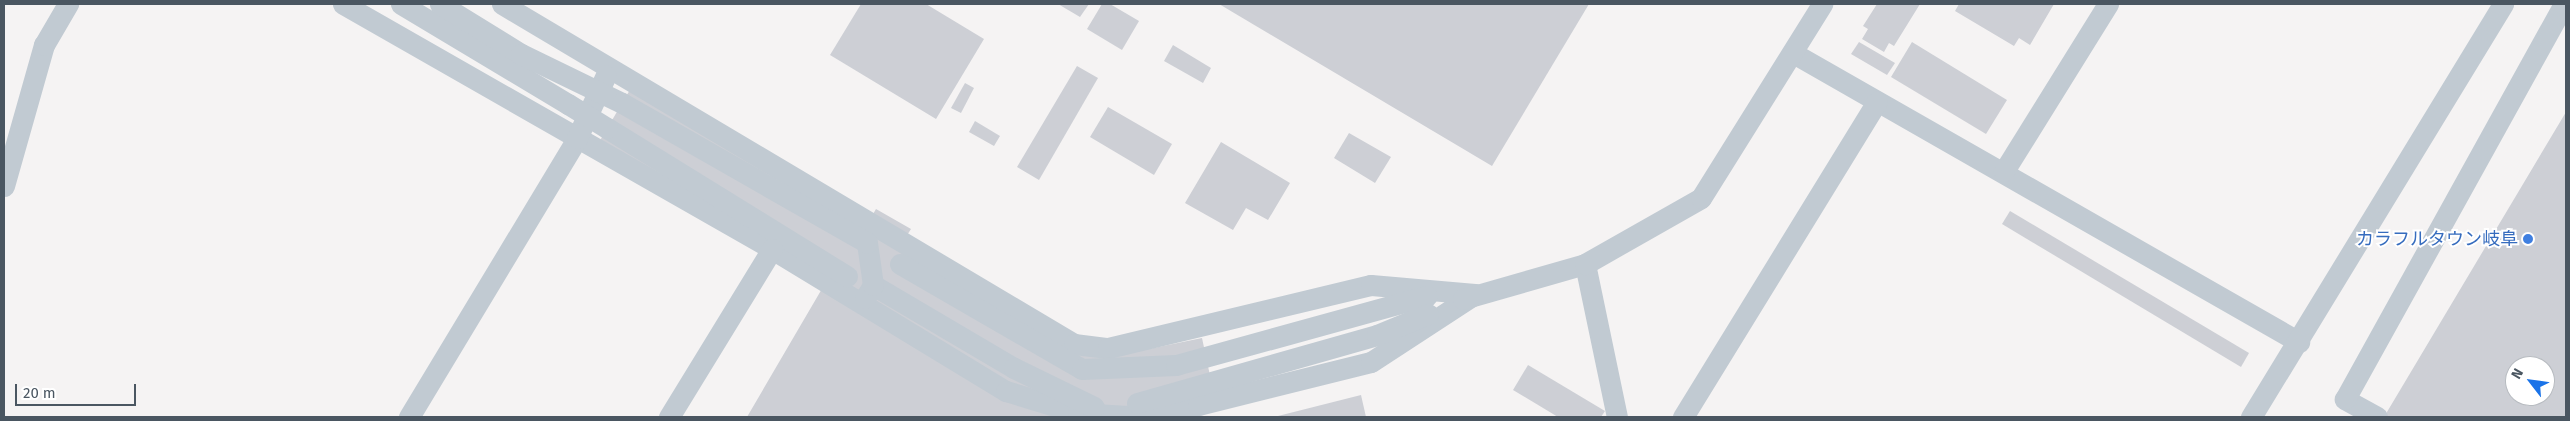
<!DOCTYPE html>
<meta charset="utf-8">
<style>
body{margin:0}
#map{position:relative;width:2570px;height:421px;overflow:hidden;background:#f5f3f3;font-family:"Fira Sans","Noto Sans JP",sans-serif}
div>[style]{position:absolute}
.building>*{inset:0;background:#cdcfd5}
.lane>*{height:21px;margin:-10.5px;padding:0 10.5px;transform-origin:10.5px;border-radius:10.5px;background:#c1cad2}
.lane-bridge>*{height:21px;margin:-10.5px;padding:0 10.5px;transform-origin:10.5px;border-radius:10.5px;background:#c1cad2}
.dots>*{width:14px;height:14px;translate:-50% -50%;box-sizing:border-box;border:2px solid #fff;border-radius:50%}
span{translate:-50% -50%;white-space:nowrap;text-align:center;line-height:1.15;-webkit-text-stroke:4px #fff;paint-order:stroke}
.shop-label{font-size:18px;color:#366cbe}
.right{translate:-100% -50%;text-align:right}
.frame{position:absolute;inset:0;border:5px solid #4a5661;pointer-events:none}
.north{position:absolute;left:2505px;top:356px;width:50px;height:50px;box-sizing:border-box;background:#fff;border:1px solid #b7bbc0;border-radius:50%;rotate:300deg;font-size:14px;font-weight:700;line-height:20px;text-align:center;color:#4a5661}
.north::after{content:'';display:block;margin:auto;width:18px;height:22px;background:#1a73e8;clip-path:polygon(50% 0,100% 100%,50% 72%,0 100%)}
.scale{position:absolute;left:15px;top:384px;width:121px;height:22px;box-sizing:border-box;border:2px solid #4a5661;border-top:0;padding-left:6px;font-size:15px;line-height:18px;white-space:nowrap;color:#4a5661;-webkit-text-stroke:4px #fff;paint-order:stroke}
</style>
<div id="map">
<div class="building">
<div style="clip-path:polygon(861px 4px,926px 4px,984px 39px,936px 119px,830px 55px)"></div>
<div style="clip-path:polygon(1058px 4px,1089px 4px,1080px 17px)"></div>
<div style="clip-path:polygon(1102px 4px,1110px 4px,1139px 21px,1122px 50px,1087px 29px)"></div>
<div style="clip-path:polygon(1219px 4px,1589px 4px,1492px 166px)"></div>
<div style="clip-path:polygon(1877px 4px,1920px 4px,1894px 46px,1889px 43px,1884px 52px,1862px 39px,1868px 29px,1863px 26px)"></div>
<div style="clip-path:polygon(1959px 4px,1978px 5px,2054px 4px,2030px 45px,2019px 38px,2014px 46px,1955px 11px)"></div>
<div style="clip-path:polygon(1859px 42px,1895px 63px,1887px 75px,1851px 54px)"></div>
<div style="clip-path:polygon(1912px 42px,2007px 100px,1986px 134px,1891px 77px)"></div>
<div style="clip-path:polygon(1173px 45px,1211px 68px,1203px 83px,1164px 61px)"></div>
<div style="clip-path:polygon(1077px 66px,1098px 78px,1039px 180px,1017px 167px)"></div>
<div style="clip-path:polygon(965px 83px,974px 88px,961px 113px,951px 108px)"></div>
<div style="clip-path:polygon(631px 88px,866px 226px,876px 209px,911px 229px,900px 246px,1067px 344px,1129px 353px,1202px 338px,1215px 399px,1149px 417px,747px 417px,823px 287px,598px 144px)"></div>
<div style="clip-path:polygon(1108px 107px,1172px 144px,1154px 175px,1090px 137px)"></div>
<div style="clip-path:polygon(evenodd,2566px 112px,2566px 417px,2384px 417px,2566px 112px,2515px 366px,2545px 366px,2545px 396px,2515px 396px,2515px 366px)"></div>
<div style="clip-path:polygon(975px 121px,1000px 136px,994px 146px,969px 132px)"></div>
<div style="clip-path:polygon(1349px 133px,1391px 157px,1375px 183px,1334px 158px)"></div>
<div style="clip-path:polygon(1221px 142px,1290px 183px,1268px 220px,1246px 208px,1233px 230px,1185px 203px)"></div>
<div style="clip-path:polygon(2010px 211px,2249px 353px,2241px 367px,2002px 224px)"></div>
<div style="clip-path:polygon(1528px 365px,1605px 411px,1601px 417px,1558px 417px,1513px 390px)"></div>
<div style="clip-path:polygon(1361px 395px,1366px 417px,1274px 417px)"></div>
</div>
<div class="lane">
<div style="left:343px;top:4px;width:494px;rotate:29.7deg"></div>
<div style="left:772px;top:249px;width:274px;rotate:31.3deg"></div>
<div style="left:1006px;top:391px;width:75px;rotate:17deg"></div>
<div style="left:1078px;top:413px;width:49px;rotate:3.5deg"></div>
<div style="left:1127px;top:416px;width:72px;rotate:-8.8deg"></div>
<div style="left:1198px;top:405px;width:178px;rotate:-14deg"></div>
<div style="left:1371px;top:362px;width:124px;rotate:-33.2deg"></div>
<div style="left:401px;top:4px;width:195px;rotate:30.9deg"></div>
<div style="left:440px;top:4px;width:95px;rotate:31.7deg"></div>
<div style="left:502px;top:4px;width:665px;rotate:30.73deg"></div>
<div style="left:1074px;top:344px;width:34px;rotate:7deg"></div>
<div style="left:1108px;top:348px;width:270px;rotate:-13.5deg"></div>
<div style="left:1371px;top:285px;width:104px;rotate:4.9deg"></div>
<div style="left:1793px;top:53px;width:583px;rotate:29.73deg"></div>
<div style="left:607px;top:128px;width:282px;rotate:31.7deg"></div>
<div style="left:2004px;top:171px;width:197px;rotate:-58.1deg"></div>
<div style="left:4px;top:186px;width:147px;rotate:-74.2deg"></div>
<div style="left:44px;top:45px;width:48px;rotate:-59.7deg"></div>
<div style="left:900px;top:264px;width:210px;rotate:30deg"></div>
<div style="left:1082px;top:369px;width:94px;rotate:-2.4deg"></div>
<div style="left:1176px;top:365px;width:260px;rotate:-15.4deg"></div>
<div style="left:1585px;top:264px;width:156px;rotate:78.2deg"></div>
<div style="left:873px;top:285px;width:164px;rotate:30.5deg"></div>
<div style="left:1014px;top:368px;width:89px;rotate:26deg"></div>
<div style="left:865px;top:298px;width:15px;rotate:-58deg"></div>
<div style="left:873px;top:285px;width:42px;rotate:-98.1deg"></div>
<div style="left:1463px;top:299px;width:127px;rotate:-16deg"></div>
<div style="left:1585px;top:264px;width:133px;rotate:-29.6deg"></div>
<div style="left:1701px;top:198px;width:229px;rotate:-58deg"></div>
<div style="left:1137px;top:403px;width:249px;rotate:-15.8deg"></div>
<div style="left:1377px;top:335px;width:55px;rotate:-22.4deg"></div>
<div style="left:409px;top:417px;width:326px;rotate:-58.9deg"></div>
<div style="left:577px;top:138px;width:69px;rotate:-65.3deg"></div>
<div style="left:669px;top:417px;width:197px;rotate:-58.5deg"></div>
<div style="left:1683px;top:417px;width:370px;rotate:-58.4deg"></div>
<div style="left:2251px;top:417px;width:484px;rotate:-58.6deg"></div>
<div style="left:2377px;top:417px;width:37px;rotate:-151deg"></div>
<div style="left:2345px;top:399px;width:452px;rotate:-61deg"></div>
</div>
<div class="lane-bridge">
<div style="left:521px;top:54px;width:112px;rotate:25.9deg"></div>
<div style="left:622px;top:103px;width:282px;rotate:29.7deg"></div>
<div style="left:568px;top:104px;width:46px;rotate:31.6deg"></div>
</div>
<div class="dots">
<div style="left:2528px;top:239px;background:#3f7fe0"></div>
</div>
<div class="shop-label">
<span class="right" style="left:2518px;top:239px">カラフルタウン岐阜</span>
</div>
<div class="frame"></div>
<div class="north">N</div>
<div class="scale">20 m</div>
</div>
